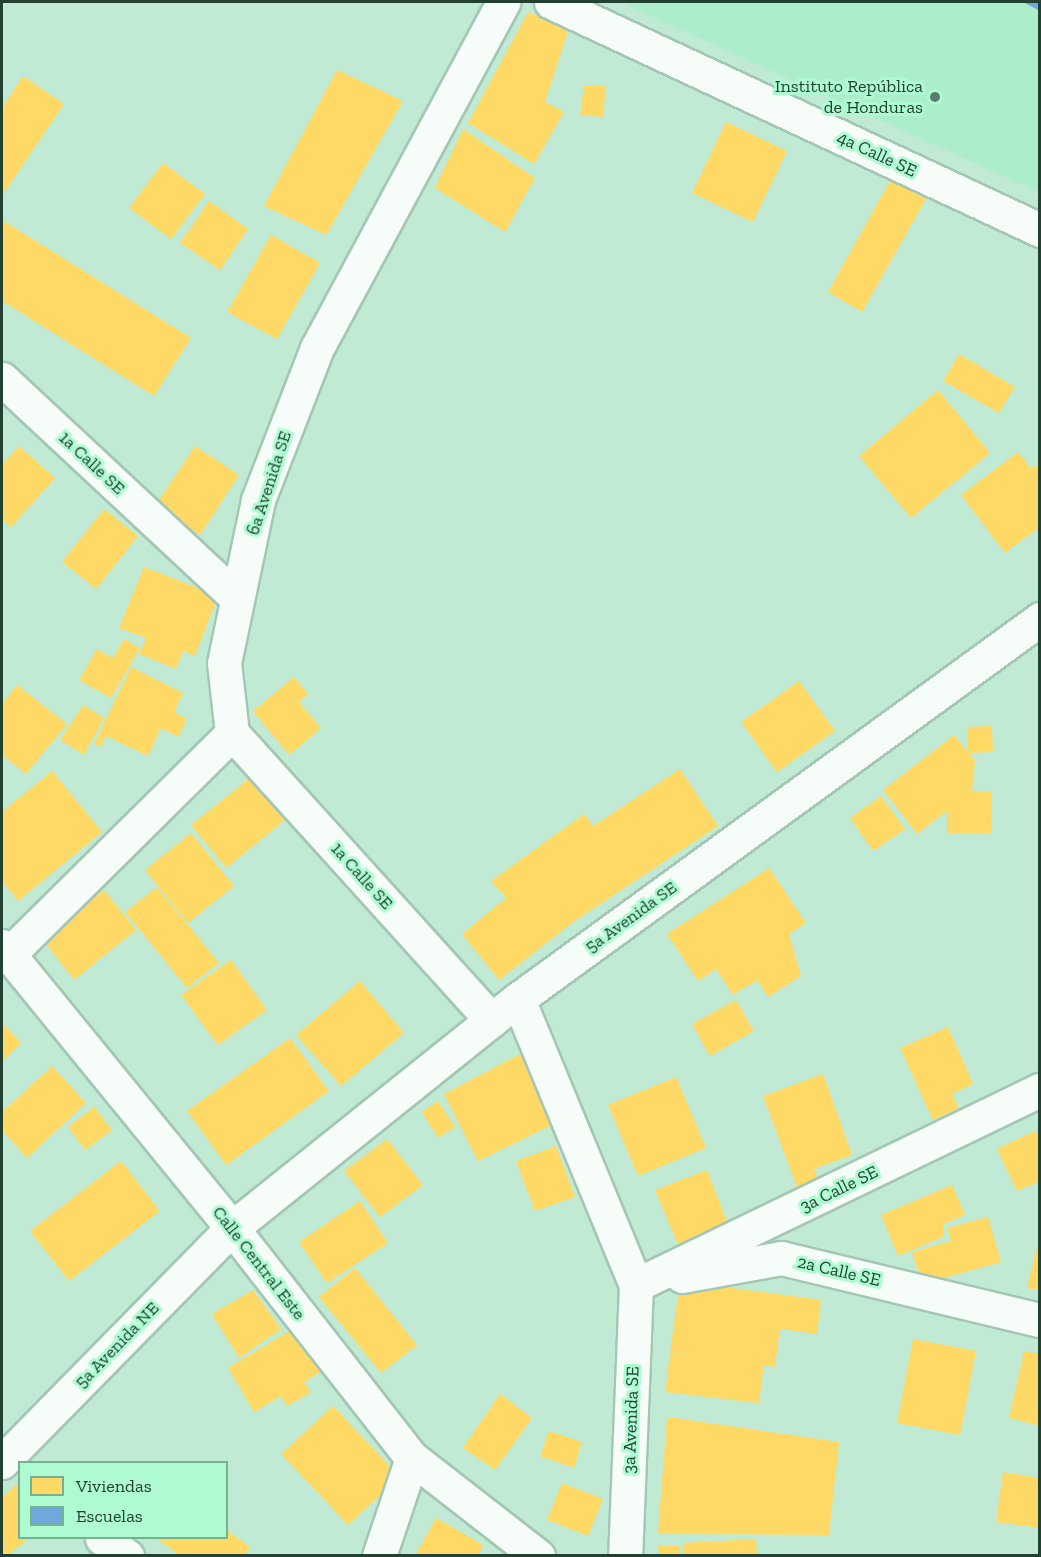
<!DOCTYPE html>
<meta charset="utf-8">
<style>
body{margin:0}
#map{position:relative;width:1041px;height:1557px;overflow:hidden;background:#c0ead3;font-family:"Zilla Slab",serif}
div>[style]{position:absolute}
.built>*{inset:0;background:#acedcb}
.homes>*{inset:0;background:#ffd966}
.schools>*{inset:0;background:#6fa8dc}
.roads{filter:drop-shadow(2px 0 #a4c6b4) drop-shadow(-2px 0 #a4c6b4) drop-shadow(0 2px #a4c6b4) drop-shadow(0 -2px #a4c6b4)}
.minor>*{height:33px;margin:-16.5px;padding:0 16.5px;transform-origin:16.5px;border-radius:16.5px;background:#f6fcf8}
.dots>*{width:16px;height:16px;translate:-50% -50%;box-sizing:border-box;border:3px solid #aefbd2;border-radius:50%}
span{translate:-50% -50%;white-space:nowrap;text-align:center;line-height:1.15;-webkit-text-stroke:6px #aefbd2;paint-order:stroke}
.poi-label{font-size:18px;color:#224132}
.right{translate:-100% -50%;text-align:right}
.street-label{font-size:18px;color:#224132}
.frame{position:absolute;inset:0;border:3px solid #224132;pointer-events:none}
.legend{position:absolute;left:18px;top:1461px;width:210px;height:78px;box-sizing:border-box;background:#aefbd2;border:2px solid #76b192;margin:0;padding:8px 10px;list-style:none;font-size:18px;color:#224132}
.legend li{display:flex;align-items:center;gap:12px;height:30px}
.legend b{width:30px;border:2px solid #76b192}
</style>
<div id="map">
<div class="built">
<div style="clip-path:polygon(620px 2px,1039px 2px,1039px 192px)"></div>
</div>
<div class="homes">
<div style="clip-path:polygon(528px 12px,569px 28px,545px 102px,564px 112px,534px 164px,468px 123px)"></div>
<div style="clip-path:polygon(337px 70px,403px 101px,326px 235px,264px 206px)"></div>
<div style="clip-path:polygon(23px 76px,64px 104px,2px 196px,2px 108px)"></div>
<div style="clip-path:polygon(584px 85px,606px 85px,603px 117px,580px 115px)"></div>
<div style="clip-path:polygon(726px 122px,787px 151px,753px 222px,692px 193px)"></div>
<div style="clip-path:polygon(463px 129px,535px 178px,505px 232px,435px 188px)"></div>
<div style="clip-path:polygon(163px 163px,205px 194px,171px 239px,129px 208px)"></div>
<div style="clip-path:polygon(891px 179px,926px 199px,862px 312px,828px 292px)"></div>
<div style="clip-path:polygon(209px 201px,248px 229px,220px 270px,180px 243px)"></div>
<div style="clip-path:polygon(2px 220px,191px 338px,154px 396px,2px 301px)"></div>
<div style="clip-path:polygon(271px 235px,320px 263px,277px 339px,227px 312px)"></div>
<div style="clip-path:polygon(959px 354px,1015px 387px,999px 413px,943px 381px)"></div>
<div style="clip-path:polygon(938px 390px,990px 453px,911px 518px,859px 456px)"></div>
<div style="clip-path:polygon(19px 446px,55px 478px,11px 527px,2px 519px,2px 465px)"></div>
<div style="clip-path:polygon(195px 446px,239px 475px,200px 535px,155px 506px)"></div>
<div style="clip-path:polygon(1018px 452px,1031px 468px,1040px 463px,1040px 527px,1005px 553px,961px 495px)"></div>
<div style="clip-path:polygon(104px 509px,138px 536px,96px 589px,62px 562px)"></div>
<div style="clip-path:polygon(144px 567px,218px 596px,195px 656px,183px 651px,176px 669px,139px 654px,146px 638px,119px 628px)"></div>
<div style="clip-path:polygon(124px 639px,140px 648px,111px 698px,79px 680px,97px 649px,113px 658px)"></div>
<div style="clip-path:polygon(131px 667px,183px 693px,174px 712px,187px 719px,178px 737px,161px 728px,148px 756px,106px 736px,100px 747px,94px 744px)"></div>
<div style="clip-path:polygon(294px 677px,308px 694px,299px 702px,321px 728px,289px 755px,253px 711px)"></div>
<div style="clip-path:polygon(799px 681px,835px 731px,777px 772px,741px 722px)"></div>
<div style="clip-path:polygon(17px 685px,67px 724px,26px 774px,2px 755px,2px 704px)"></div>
<div style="clip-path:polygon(83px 705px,104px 718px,84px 755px,60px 740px)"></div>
<div style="clip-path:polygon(992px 726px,993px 752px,968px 753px,967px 727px)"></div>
<div style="clip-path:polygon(954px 735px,975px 761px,972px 791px,991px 791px,992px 833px,947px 833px,947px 811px,917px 834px,883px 790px)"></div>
<div style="clip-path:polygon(680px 769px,718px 826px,573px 922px,499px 980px,462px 934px,506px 898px,491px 881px,584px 814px,593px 826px)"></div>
<div style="clip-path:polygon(52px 771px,102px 832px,18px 901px,2px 881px,2px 812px)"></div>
<div style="clip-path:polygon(251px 777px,286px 819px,226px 868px,191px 825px)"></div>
<div style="clip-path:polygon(881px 796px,905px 829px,873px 851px,850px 818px)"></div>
<div style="clip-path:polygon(191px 833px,234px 886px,188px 923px,145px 870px)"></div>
<div style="clip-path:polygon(769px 868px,806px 923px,789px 934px,801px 976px,768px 997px,757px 980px,733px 995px,716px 969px,698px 981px,667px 934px)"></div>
<div style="clip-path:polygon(157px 887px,219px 963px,187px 988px,125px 912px)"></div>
<div style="clip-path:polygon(104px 890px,136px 930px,74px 980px,42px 939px)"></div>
<div style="clip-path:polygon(231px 960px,267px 1010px,218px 1045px,181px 995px)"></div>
<div style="clip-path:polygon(360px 981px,404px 1033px,341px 1086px,296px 1035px)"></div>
<div style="clip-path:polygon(736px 1000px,754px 1031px,710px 1056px,692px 1024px)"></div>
<div style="clip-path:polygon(2px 1023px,21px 1043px,2px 1062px)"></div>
<div style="clip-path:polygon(948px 1027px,973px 1084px,952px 1094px,959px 1108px,933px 1120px,900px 1048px)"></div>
<div style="clip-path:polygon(290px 1038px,329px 1091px,226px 1165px,187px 1111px)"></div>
<div style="clip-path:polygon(524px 1052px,552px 1125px,478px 1161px,444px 1094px)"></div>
<div style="clip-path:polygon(52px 1066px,86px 1103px,27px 1158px,2px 1130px,2px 1112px)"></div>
<div style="clip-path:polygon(823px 1074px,852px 1155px,814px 1169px,819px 1183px,798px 1190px,763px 1096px)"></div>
<div style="clip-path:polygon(676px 1077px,706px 1148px,638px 1176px,608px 1105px)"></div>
<div style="clip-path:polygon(438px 1101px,455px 1127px,438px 1138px,422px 1112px)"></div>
<div style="clip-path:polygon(94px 1107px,112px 1130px,85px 1150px,68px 1127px)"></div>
<div style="clip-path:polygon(1035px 1131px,1040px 1141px,1040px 1181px,1017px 1191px,997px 1149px)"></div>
<div style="clip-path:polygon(387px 1139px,423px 1185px,380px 1217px,344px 1171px)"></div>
<div style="clip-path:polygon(556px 1146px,575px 1197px,535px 1211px,516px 1161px)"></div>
<div style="clip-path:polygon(121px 1161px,160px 1211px,69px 1281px,30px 1231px)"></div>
<div style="clip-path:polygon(707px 1170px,729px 1227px,679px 1247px,655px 1190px)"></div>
<div style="clip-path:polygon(952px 1185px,965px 1215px,944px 1224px,943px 1237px,898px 1256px,881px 1215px)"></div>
<div style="clip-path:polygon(360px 1201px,388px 1243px,327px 1283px,299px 1242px)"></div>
<div style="clip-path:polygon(988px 1217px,1001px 1262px,922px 1284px,912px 1252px,951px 1241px,947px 1228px)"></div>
<div style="clip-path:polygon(1036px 1249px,1040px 1250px,1040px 1290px,1027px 1288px)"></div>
<div style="clip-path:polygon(355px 1268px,417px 1345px,381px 1373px,319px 1297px)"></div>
<div style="clip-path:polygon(680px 1281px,821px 1300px,817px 1334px,780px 1329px,775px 1367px,764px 1365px,759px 1403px,665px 1392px,670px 1353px,695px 1357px,670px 1352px)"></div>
<div style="clip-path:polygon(253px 1290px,281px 1329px,239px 1358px,212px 1314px)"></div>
<div style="clip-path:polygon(294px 1328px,320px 1372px,304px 1382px,311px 1392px,287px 1406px,281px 1396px,254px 1412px,228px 1368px)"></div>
<div style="clip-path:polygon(913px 1339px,976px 1351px,960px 1435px,897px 1423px)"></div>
<div style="clip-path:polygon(1024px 1351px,1040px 1354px,1040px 1426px,1009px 1418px)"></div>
<div style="clip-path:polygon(500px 1394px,532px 1418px,495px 1470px,463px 1448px)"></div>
<div style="clip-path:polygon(333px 1406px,400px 1477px,348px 1525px,281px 1454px)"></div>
<div style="clip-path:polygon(667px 1417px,839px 1442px,829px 1535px,658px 1534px)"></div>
<div style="clip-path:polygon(549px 1431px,582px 1442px,574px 1468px,540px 1456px)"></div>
<div style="clip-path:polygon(1003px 1472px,1040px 1478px,1040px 1528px,996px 1522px)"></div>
<div style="clip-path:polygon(562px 1483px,603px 1499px,588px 1536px,547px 1520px)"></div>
<div style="clip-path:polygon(16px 1485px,20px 1489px,20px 1538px,30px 1538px,6px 1556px,2px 1551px,2px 1498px)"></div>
<div style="clip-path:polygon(436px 1518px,483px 1545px,478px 1556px,415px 1556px)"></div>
<div style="clip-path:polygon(226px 1530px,250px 1547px,244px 1556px,181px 1556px,155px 1538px,226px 1538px)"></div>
<div style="clip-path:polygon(756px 1539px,757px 1556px,684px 1556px,683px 1543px)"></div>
<div style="clip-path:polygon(680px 1545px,680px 1556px,659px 1556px,658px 1546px)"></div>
</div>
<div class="schools">
<div style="clip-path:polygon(1023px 2px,1040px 2px,1040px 11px)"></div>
</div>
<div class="roads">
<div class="minor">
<div style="left:551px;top:2px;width:540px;rotate:25deg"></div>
<div style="left:2px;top:379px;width:320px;rotate:43deg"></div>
<div style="left:232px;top:733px;width:387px;rotate:47.9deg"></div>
<div style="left:2px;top:946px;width:364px;rotate:50.8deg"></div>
<div style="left:232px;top:1228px;width:292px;rotate:52deg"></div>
<div style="left:412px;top:1458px;width:160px;rotate:37.9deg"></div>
<div style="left:8px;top:955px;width:315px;rotate:-44.7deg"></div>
<div style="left:232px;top:733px;width:70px;rotate:-96.5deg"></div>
<div style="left:224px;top:663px;width:167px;rotate:-78.2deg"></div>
<div style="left:258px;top:500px;width:163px;rotate:-68.8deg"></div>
<div style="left:317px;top:348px;width:393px;rotate:-61.7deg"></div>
<div style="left:518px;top:999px;width:309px;rotate:67.6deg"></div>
<div style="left:636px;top:1285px;width:271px;rotate:92.3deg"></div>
<div style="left:682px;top:1276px;width:101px;rotate:-10.3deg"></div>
<div style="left:781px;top:1258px;width:266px;rotate:13.5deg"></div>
<div style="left:636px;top:1285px;width:449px;rotate:-25.8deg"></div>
<div style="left:2px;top:1462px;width:328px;rotate:-45.5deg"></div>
<div style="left:232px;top:1228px;width:366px;rotate:-38.7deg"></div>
<div style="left:518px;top:999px;width:646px;rotate:-36.05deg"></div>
<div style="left:102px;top:1538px;width:31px;rotate:36deg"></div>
<div style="left:379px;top:1556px;width:103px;rotate:-71.4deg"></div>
</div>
</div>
<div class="dots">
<div style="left:935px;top:97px;background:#597c6a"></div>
</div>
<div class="poi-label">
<span class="right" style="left:923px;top:97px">Instituto República<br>de Honduras</span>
</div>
<div class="street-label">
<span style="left:877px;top:154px;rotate:25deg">4a Calle SE</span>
<span style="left:92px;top:463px;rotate:43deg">1a Calle SE</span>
<span style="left:269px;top:483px;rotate:-72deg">6a Avenida SE</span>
<span style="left:362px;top:876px;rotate:48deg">1a Calle SE</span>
<span style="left:631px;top:917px;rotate:-36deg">5a Avenida SE</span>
<span style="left:839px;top:1189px;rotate:-26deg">3a Calle SE</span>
<span style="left:259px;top:1263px;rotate:52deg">Calle Central Este</span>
<span style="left:839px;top:1271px;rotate:13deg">2a Calle SE</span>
<span style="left:117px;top:1345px;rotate:-46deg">5a Avenida NE</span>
<span style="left:631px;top:1420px;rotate:-88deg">3a Avenida SE</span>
</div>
<div class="frame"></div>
<ul class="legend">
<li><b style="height:16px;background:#ffd966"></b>Viviendas</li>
<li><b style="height:16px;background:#6fa8dc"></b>Escuelas</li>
</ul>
</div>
